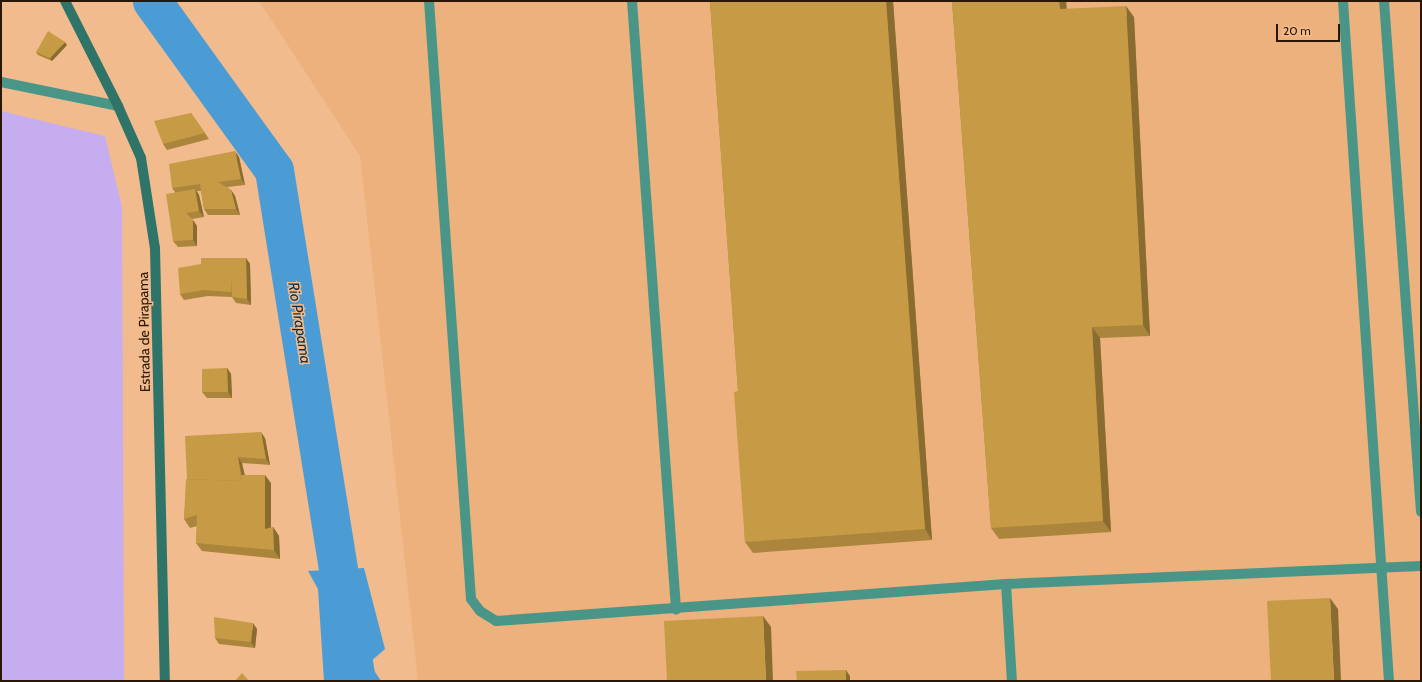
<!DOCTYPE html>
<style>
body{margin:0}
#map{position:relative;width:1422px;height:682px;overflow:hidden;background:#f2bb8d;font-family:Cabin,sans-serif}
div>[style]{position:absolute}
.built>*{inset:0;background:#edb17d}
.green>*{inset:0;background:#c6adef}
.water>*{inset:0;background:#4b9cd5}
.river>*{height:39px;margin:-19.5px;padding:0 19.5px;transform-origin:19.5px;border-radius:19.5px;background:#4b9cd5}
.lane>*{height:10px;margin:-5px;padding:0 5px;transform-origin:5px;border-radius:5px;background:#499689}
.street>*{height:10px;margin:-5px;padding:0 5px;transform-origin:5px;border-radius:5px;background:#499689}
.secondary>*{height:10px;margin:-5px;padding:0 5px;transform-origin:5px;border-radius:5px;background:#2e7469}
.wall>*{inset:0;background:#ab853b}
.shaded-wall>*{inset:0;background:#8b6c30}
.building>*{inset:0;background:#c79b45}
span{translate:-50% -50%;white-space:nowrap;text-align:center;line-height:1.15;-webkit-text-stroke:3px #f2bb8d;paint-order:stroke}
.street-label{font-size:14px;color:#2a1604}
.water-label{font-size:15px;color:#072c43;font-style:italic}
.frame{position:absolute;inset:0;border:2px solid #2a1604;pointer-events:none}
.scale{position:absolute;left:1276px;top:24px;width:64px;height:18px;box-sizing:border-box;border:2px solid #2a1604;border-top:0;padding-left:5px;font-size:12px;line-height:14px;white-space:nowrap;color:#2a1604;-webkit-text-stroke:3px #f2bb8d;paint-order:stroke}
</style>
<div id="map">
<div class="built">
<div style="clip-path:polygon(259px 1px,1421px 1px,1421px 681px,418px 681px,360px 156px)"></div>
</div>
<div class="green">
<div style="clip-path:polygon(1px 111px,105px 136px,122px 207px,124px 681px,1px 681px)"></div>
</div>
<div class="water">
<div style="clip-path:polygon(364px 568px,385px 649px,369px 663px,381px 681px,324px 681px,318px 589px,308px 571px)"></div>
</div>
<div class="river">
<div style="left:152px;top:1px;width:208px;rotate:54.2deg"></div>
<div style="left:274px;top:170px;width:518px;rotate:80.88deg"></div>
</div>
<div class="lane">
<div style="left:429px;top:1px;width:599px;rotate:85.98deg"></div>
<div style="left:471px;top:599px;width:15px;rotate:53deg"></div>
<div style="left:480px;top:611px;width:19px;rotate:32deg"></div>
<div style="left:496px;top:621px;width:511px;rotate:-4.15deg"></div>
<div style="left:1006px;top:584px;width:415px;rotate:-2.5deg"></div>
<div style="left:632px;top:1px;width:610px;rotate:85.86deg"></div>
<div style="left:1343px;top:1px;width:682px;rotate:86.13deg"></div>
<div style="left:1384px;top:1px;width:512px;rotate:85.86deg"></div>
<div style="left:1006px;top:584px;width:97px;rotate:86.5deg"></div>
</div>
<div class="street">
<div style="left:1px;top:82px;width:119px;rotate:11.6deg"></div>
</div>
<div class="secondary">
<div style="left:65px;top:1px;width:118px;rotate:63.2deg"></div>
<div style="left:118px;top:106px;width:57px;rotate:66.1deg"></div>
<div style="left:141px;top:158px;width:91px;rotate:81.2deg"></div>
<div style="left:155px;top:248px;width:433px;rotate:88.7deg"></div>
</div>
<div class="wall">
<div style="clip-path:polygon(710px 1px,893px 1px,932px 540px,753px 553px,745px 542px,738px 391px)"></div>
<div style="clip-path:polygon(952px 1px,1066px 1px,1067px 9px,1134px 17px,1150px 336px,1100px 338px,1111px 532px,999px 539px,991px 528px)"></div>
<div style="clip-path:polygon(67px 45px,52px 61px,38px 55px,36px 52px)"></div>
<div style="clip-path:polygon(191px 113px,209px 139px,167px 150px,163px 144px)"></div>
<div style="clip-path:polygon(239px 157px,245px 185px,227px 187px,231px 190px,235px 196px,240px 215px,208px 215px,204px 209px,201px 191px,197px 191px,199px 195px,204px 217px,192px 219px,197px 226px,197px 246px,178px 247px,173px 241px,175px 192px,172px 188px)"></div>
<div style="clip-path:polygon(246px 258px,250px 264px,251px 305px,236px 303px,232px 297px,208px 296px,184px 300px,180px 294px,201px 264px)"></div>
<div style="clip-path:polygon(227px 368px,231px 374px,232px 398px,207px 398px,202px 392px)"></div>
<div style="clip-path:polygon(265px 438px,270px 465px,242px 463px,245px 475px,271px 483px,271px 528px,273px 527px,279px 536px,280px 559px,202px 551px,196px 543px,197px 526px,190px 528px,184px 519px,187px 479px)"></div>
<div style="clip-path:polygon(257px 629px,255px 648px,219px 644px,215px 638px)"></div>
</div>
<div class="shaded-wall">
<div style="clip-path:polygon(886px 1px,893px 1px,932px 540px,925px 529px)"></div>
<div style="clip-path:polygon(1059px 1px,1066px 1px,1067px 20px,1060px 9px)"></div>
<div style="clip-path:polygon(1126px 6px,1134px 17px,1150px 336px,1143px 325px)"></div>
<div style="clip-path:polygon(65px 42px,67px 45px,52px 61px,50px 58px)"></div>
<div style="clip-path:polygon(235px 151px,239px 157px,245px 185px,241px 179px)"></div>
<div style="clip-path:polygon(195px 189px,199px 195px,204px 217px,199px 211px)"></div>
<div style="clip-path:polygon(231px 190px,235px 196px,240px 215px,236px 209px)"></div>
<div style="clip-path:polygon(193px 220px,197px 226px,197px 246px,193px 240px)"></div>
<div style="clip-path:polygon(246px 258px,250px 264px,251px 305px,247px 299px)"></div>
<div style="clip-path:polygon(1092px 327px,1100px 338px,1111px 532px,1103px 521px)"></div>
<div style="clip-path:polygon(227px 368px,231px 374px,232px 398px,228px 392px)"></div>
<div style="clip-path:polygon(261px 432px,265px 438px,270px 465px,266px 459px)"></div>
<div style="clip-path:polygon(238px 457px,242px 463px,247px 489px,243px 483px)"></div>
<div style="clip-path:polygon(265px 475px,271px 483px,271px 537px,265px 529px)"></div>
<div style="clip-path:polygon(273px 527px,279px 536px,280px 559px,274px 550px)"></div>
<div style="clip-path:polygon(1330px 598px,1338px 609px,1341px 681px,1334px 681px)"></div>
<div style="clip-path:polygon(763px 616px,771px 627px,773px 681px,766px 681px)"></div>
<div style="clip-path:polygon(253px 623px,257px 629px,255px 648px,251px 642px)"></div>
<div style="clip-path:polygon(846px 670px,850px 676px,850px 681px,846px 681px)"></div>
</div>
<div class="building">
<div style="clip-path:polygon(710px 1px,886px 1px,925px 529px,745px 542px,734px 392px,738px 391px)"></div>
<div style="clip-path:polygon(952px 1px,1059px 1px,1060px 9px,1126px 6px,1143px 325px,1092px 327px,1103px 521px,991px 528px)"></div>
<div style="clip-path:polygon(48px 31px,65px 42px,50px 58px,36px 52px)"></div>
<div style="clip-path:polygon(191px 113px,205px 133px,163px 144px,154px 121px)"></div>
<div style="clip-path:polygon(235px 151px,241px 179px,218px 182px,231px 190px,236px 209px,204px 209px,200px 184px,172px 188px,169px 164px)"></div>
<div style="clip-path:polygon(195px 189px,199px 211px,186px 213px,193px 220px,193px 240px,173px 241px,166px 194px)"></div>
<div style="clip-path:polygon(201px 258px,246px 258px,247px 299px,232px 297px,231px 278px,231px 292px,204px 290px,180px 294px,178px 268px,201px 264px)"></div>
<div style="clip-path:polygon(227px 368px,228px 392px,202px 392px,202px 369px)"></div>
<div style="clip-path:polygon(261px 432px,266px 459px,238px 457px,241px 475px,240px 475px,241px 481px,187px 479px,185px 436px)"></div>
<div style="clip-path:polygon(240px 475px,265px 475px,265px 529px,273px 527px,274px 550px,196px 543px,197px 515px,184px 519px,186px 479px,241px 481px)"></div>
<div style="clip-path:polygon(1330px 598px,1334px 681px,1271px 681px,1267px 601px)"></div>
<div style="clip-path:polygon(763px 616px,766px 681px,667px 681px,664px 621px)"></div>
<div style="clip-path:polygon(214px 617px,253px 623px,251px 642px,215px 638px)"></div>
<div style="clip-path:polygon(846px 670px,846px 681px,820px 681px,820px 680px,820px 681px,797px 681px,796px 671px)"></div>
<div style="clip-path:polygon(242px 673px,249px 681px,235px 681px)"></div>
</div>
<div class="street-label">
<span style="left:144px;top:332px;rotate:-91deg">Estrada de Pirapama</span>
</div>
<div class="water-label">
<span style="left:299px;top:323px;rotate:81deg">Rio Pirapama</span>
</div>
<div class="frame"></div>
<div class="scale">20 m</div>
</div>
